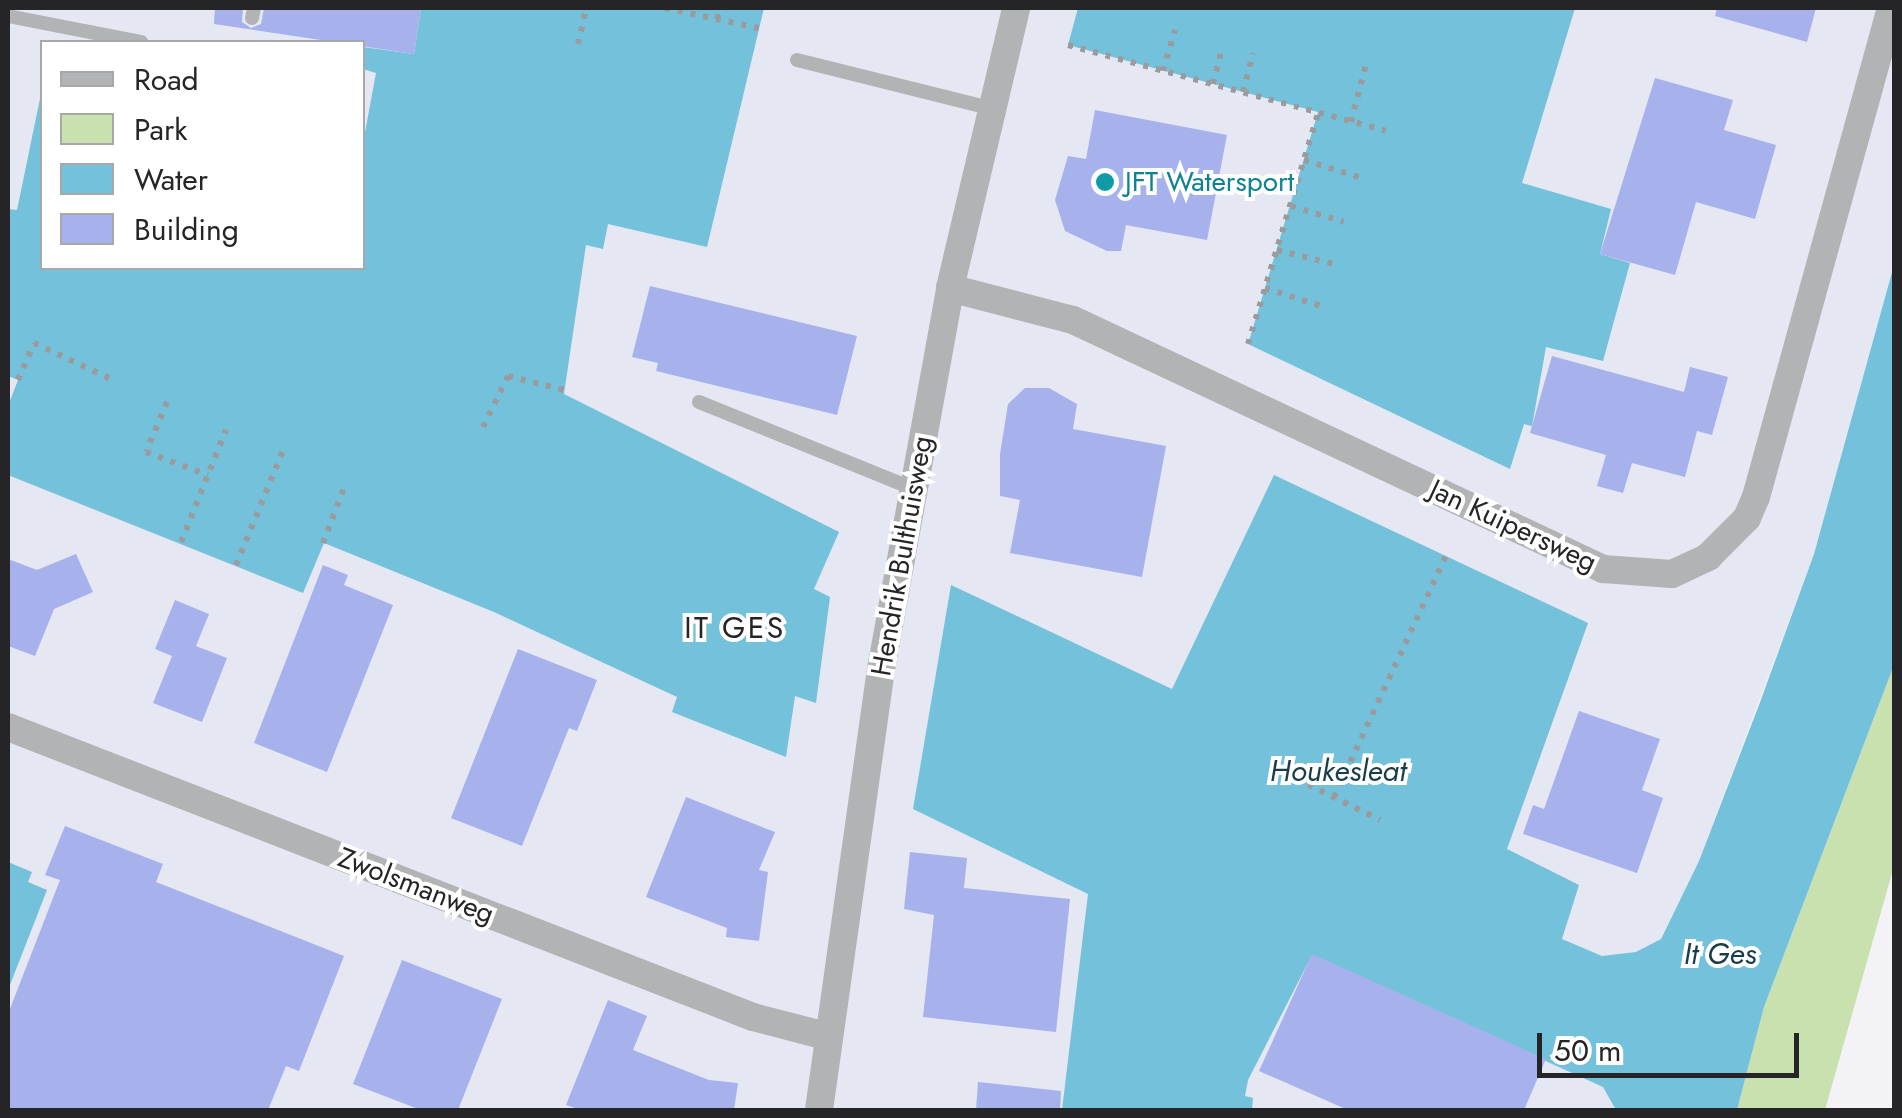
<!DOCTYPE html>
<style>
body{margin:0}
#map{position:relative;width:1902px;height:1118px;overflow:hidden;background:#f3f3f7;font-family:Jost,sans-serif}
div>[style]{position:absolute}
.built>*{inset:0;background:#e5e7f2}
.green>*{inset:0;background:#c9e1af}
.water>*{inset:0;background:#73c1da}
.building>*{inset:0;background:#a7b2ed}
.path>*{height:6px;margin-top:-3px;transform-origin:0;background:repeating-linear-gradient(90deg,#9b9b9e 0 5px,transparent 0 13px)}
.service>*{height:14px;margin:-7px;padding:0 7px;transform-origin:7px;border-radius:7px;background:#b1b3b4}
.minor>*{height:28px;margin:-14px;padding:0 14px;transform-origin:14px;border-radius:14px;background:#b1b3b4}
.dots>*{width:28px;height:28px;translate:-50% -50%;box-sizing:border-box;border:5px solid #fff;border-radius:50%}
span{translate:-50% -50%;white-space:nowrap;text-align:center;line-height:1.15;-webkit-text-stroke:8px #fff;paint-order:stroke}
.culture-label{font-size:28px;color:#0d838f}
.left{translate:0 -50%;text-align:left}
.street-label{font-size:28px;color:#252527}
.neighbourhood-label{font-size:30px;color:#252527;letter-spacing:2.5px}
.water-label{font-size:30px;color:#193e49;font-style:italic}
.frame{position:absolute;inset:0;border:10px solid #252527;pointer-events:none}
.legend{position:absolute;left:40px;top:40px;width:325px;height:230px;box-sizing:border-box;background:#fff;border:2px solid #a8a8a9;margin:0;padding:12px 18px;list-style:none;font-size:30px;color:#252527}
.legend li{display:flex;align-items:center;gap:20px;height:50px}
.legend b{width:50px;border:2px solid #a8a8a9}
.scale{position:absolute;left:1537px;top:1033px;width:262px;height:45px;box-sizing:border-box;border:5px solid #252527;border-top:0;padding-left:12px;font-size:30px;line-height:35px;white-space:nowrap;color:#252527;-webkit-text-stroke:8px #fff;paint-order:stroke}
</style>
<div id="map">
<div class="built">
<div style="clip-path:polygon(evenodd,8px 8px,1894px 8px,1894px 265px,1814px 554px,1699px 861px,1661px 938px,1635px 1110px,8px 1110px,8px 8px,42px 42px,362px 42px,362px 268px,42px 268px,42px 42px)"></div>
</div>
<div class="green">
<div style="clip-path:polygon(1894px 665px,1894px 866px,1825px 1110px,1737px 1110px,1764px 1007px)"></div>
</div>
<div class="water">
<div style="clip-path:polygon(421px 8px,764px 8px,707px 247px,608px 224px,603px 249px,586px 245px,564px 394px,839px 532px,814px 589px,830px 597px,816px 703px,795px 696px,786px 757px,672px 712px,677px 697px,494px 612px,324px 543px,303px 593px,8px 475px,8px 406px,18px 380px,8px 376px,8px 209px,17px 210px,42px 89px,42px 268px,362px 268px,363px 143px,376px 73px,363px 69px,363px 47px,414px 54px)"></div>
<div style="clip-path:polygon(1078px 8px,1575px 8px,1522px 183px,1611px 209px,1600px 254px,1630px 263px,1603px 361px,1546px 347px,1532px 426px,1524px 424px,1510px 469px,1248px 344px,1318px 112px,1068px 45px)"></div>
<div style="clip-path:polygon(1894px 265px,1894px 665px,1764px 1007px,1737px 1110px,1616px 1110px,1603px 1087px,1312px 955px,1248px 1080px,1245px 1096px,1253px 1098px,1252px 1110px,1062px 1110px,1088px 894px,913px 809px,951px 585px,1172px 689px,1274px 475px,1588px 623px,1507px 849px,1579px 885px,1562px 939px,1602px 956px,1636px 952px,1661px 939px,1699px 861px,1759px 705px,1814px 554px)"></div>
<div style="clip-path:polygon(8px 862px,32px 872px,28px 882px,47px 890px,8px 990px)"></div>
</div>
<div class="building">
<div style="clip-path:polygon(215px 8px,243px 8px,242px 22px,251px 28px,261px 24px,264px 8px,421px 8px,414px 54px,214px 24px)"></div>
<div style="clip-path:polygon(1717px 8px,1816px 8px,1807px 42px,1715px 16px)"></div>
<div style="clip-path:polygon(1655px 78px,1733px 100px,1724px 130px,1776px 145px,1755px 219px,1696px 202px,1675px 275px,1600px 254px)"></div>
<div style="clip-path:polygon(1095px 110px,1227px 135px,1207px 240px,1126px 225px,1121px 251px,1107px 251px,1065px 231px,1055px 200px,1068px 156px,1086px 159px)"></div>
<div style="clip-path:polygon(650px 286px,857px 336px,837px 415px,656px 371px,658px 363px,632px 357px)"></div>
<div style="clip-path:polygon(1552px 356px,1684px 392px,1690px 367px,1728px 377px,1712px 435px,1697px 431px,1685px 477px,1632px 463px,1623px 493px,1597px 486px,1606px 455px,1530px 433px)"></div>
<div style="clip-path:polygon(1025px 388px,1049px 388px,1077px 404px,1073px 429px,1166px 446px,1142px 577px,1010px 553px,1020px 500px,1000px 496px,1000px 454px,1008px 404px)"></div>
<div style="clip-path:polygon(76px 554px,93px 592px,54px 609px,35px 656px,8px 646px,8px 559px,37px 570px)"></div>
<div style="clip-path:polygon(323px 565px,348px 575px,344px 585px,393px 605px,327px 772px,254px 743px)"></div>
<div style="clip-path:polygon(175px 600px,209px 614px,196px 646px,227px 658px,202px 722px,153px 703px,172px 656px,155px 649px)"></div>
<div style="clip-path:polygon(518px 649px,597px 680px,577px 731px,569px 728px,522px 846px,451px 818px)"></div>
<div style="clip-path:polygon(1579px 711px,1660px 739px,1642px 790px,1663px 798px,1637px 873px,1523px 834px,1533px 805px,1544px 809px)"></div>
<div style="clip-path:polygon(686px 797px,775px 832px,759px 870px,768px 872px,759px 941px,726px 937px,727px 928px,646px 897px)"></div>
<div style="clip-path:polygon(65px 826px,163px 864px,156px 882px,344px 956px,299px 1071px,286px 1066px,268px 1110px,8px 1110px,8px 1014px,60px 880px,45px 875px)"></div>
<div style="clip-path:polygon(910px 852px,967px 858px,964px 888px,1070px 899px,1056px 1032px,923px 1017px,934px 915px,904px 909px)"></div>
<div style="clip-path:polygon(1312px 954px,1546px 1059px,1524px 1110px,1348px 1110px,1259px 1071px)"></div>
<div style="clip-path:polygon(402px 960px,502px 999px,458px 1110px,421px 1110px,353px 1084px)"></div>
<div style="clip-path:polygon(608px 1000px,647px 1016px,633px 1050px,709px 1080px,738px 1083px,734px 1110px,581px 1110px,566px 1105px)"></div>
<div style="clip-path:polygon(978px 1082px,1061px 1091px,1060px 1110px,976px 1110px)"></div>
</div>
<div class="path">
<div style="left:665px;top:8px;width:96px;rotate:12deg"></div>
<div style="left:717px;top:19px;width:11px;rotate:-75deg"></div>
<div style="left:578px;top:44px;width:37px;rotate:-77deg"></div>
<div style="left:1068px;top:45px;width:329px;rotate:15.1deg"></div>
<div style="left:1163px;top:71px;width:43px;rotate:-73.7deg"></div>
<div style="left:1213px;top:84px;width:36px;rotate:-76deg"></div>
<div style="left:1243px;top:92px;width:40px;rotate:-75.6deg"></div>
<div style="left:1351px;top:122px;width:60px;rotate:-75.5deg"></div>
<div style="left:1304px;top:160px;width:61px;rotate:17.2deg"></div>
<div style="left:1291px;top:206px;width:55px;rotate:16.8deg"></div>
<div style="left:1277px;top:250px;width:59px;rotate:13.8deg"></div>
<div style="left:1265px;top:288px;width:65px;rotate:17.9deg"></div>
<div style="left:1248px;top:344px;width:241px;rotate:-73.1deg"></div>
<div style="left:18px;top:380px;width:40px;rotate:-66.6deg"></div>
<div style="left:34px;top:343px;width:85px;rotate:25.1deg"></div>
<div style="left:167px;top:402px;width:54px;rotate:112.8deg"></div>
<div style="left:146px;top:452px;width:66px;rotate:20.4deg"></div>
<div style="left:483px;top:427px;width:57px;rotate:-63.9deg"></div>
<div style="left:508px;top:376px;width:58px;rotate:14deg"></div>
<div style="left:181px;top:542px;width:121px;rotate:-68.1deg"></div>
<div style="left:323px;top:543px;width:62px;rotate:-69.2deg"></div>
<div style="left:236px;top:565px;width:126px;rotate:-67.7deg"></div>
<div style="left:1285px;top:773px;width:106px;rotate:26.3deg"></div>
<div style="left:1334px;top:797px;width:266px;rotate:-65.1deg"></div>
</div>
<div class="service">
<div style="left:8px;top:16px;width:136px;rotate:11.1deg"></div>
<div style="left:252px;top:18px;width:10px;rotate:-79deg"></div>
<div style="left:797px;top:60px;width:202px;rotate:14deg"></div>
<div style="left:699px;top:402px;width:232px;rotate:22deg"></div>
</div>
<div class="minor">
<div style="left:950px;top:288px;width:127px;rotate:14.6deg"></div>
<div style="left:1073px;top:320px;width:586px;rotate:25.16deg"></div>
<div style="left:1603px;top:569px;width:69px;rotate:4.1deg"></div>
<div style="left:1672px;top:574px;width:40px;rotate:-25deg"></div>
<div style="left:1708px;top:557px;width:55px;rotate:-45deg"></div>
<div style="left:1747px;top:518px;width:23px;rotate:-67deg"></div>
<div style="left:1756px;top:497px;width:507px;rotate:-74.57deg"></div>
<div style="left:8px;top:727px;width:799px;rotate:21.27deg"></div>
<div style="left:753px;top:1017px;width:75px;rotate:14.6deg"></div>
<div style="left:819px;top:1110px;width:450px;rotate:-82deg"></div>
<div style="left:882px;top:664px;width:382px;rotate:-79.7deg"></div>
<div style="left:950px;top:288px;width:288px;rotate:-76.7deg"></div>
</div>
<div class="dots">
<div style="left:1105px;top:182px;background:#0f9aa8"></div>
</div>
<div class="culture-label">
<span class="left" style="left:1125px;top:182px">JFT Watersport</span>
</div>
<div class="street-label">
<span style="left:1513px;top:526px;rotate:25deg">Jan Kuipersweg</span>
<span style="left:902px;top:556px;rotate:-80deg">Hendrik Bulthuisweg</span>
<span style="left:416px;top:886px;rotate:21deg">Zwolsmanweg</span>
</div>
<div class="neighbourhood-label">
<span style="left:735px;top:628px">IT GES</span>
</div>
<div class="water-label">
<span style="left:1338px;top:771px">Houkesleat</span>
<span style="left:1720px;top:954px">It Ges</span>
</div>
<div class="frame"></div>
<ul class="legend">
<li><b style="height:12px;background:#b1b3b4"></b>Road</li>
<li><b style="height:28px;background:#c9e1af"></b>Park</li>
<li><b style="height:28px;background:#73c1da"></b>Water</li>
<li><b style="height:28px;background:#a7b2ed"></b>Building</li>
</ul>
<div class="scale">50 m</div>
</div>
